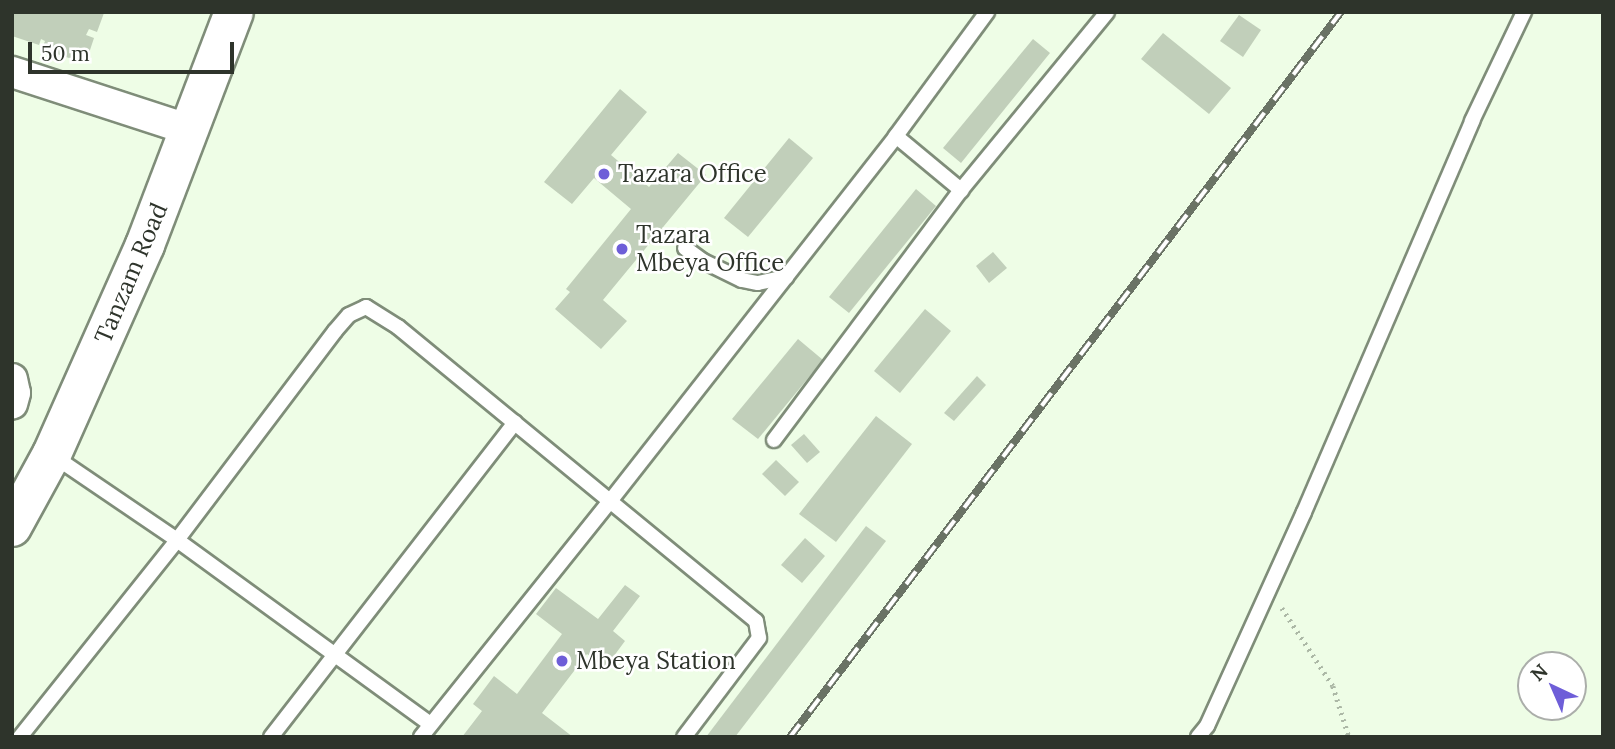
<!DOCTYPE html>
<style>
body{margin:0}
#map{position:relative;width:1615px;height:749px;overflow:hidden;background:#eefde6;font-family:Lora,serif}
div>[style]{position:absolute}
.building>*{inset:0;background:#c1cfba}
.path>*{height:4.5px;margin-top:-2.25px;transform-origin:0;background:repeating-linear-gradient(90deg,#acb8a6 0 2px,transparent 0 7px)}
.roads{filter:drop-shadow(2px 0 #7f8d79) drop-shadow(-2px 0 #7f8d79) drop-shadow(0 2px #7f8d79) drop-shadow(0 -2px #7f8d79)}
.lane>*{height:14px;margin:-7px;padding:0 7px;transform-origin:7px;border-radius:7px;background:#fff}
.street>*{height:30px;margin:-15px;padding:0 15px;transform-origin:15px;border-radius:15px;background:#fff}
.highway>*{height:38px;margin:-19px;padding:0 19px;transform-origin:19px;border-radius:19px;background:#fff}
.rail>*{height:8px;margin-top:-4px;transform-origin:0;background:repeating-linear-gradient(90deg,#fff 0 16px,#6a7365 0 32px);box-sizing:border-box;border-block:2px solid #6a7365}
.dots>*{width:19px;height:19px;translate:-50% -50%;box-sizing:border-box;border:4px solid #fff;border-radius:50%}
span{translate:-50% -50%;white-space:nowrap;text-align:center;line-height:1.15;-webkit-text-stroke:5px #fff;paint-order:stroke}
.poi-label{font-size:24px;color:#2e342b}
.left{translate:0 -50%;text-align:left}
.street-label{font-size:24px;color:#2e342b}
.frame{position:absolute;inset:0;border:14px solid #2e342b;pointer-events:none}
.north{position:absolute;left:1517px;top:651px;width:70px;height:70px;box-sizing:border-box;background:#fff;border:2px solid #abaeaa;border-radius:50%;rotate:316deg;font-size:19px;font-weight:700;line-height:28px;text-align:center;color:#2e342b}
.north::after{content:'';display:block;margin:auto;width:24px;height:32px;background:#6e5ed8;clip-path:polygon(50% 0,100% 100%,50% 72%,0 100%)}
.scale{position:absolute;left:28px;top:42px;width:206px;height:32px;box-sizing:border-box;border:4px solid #2e342b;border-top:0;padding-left:9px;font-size:21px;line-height:24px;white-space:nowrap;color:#2e342b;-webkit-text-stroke:5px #fff;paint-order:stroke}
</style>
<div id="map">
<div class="building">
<div style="clip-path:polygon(12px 12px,101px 12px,104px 13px,97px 32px,89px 29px,86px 35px,94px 38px,88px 56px,81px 54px,78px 61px,42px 49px,45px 41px,41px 39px,39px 45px,12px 36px)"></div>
<div style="clip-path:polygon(1239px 15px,1261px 30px,1243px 57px,1220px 41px)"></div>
<div style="clip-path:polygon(1163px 33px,1231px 88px,1209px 114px,1141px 59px)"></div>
<div style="clip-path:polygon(1033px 39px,1050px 53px,961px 163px,943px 148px)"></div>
<div style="clip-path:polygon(620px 89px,647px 112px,611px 155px,649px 187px,678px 153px,706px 175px,603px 300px,627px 321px,601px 349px,555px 309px,570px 292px,566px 289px,631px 209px,594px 178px,572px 204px,544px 182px)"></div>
<div style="clip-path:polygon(789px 138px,813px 158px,748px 237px,724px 218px)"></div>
<div style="clip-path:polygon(916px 189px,936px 206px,849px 313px,829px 297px)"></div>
<div style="clip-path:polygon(993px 252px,1007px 268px,989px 283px,976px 266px)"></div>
<div style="clip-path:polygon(925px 309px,951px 331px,900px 393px,874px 371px)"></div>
<div style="clip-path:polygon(798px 339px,823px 360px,758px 439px,732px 419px)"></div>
<div style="clip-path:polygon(977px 376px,986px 385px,954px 421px,944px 413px)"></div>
<div style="clip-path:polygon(876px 416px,912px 444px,836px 542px,799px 514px)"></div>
<div style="clip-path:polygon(804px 434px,820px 452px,807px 463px,791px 445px)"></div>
<div style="clip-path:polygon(776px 460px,799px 482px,785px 496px,762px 474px)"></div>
<div style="clip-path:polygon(866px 526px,886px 541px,735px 737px,706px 737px)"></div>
<div style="clip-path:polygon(805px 538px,825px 556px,802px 583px,781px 565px)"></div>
<div style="clip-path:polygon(625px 585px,640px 596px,613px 631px,625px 641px,605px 668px,587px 654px,542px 713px,573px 737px,462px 737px,482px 711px,473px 704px,494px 676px,517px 694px,562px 634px,536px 614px,556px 588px,598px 619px)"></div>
</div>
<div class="path">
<div style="left:1282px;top:608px;width:93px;rotate:56.8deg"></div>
<div style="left:1333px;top:686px;width:53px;rotate:72.6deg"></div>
</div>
<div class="roads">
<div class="lane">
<div style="left:896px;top:136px;width:85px;rotate:39.7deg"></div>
<div style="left:685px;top:248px;width:22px;rotate:36deg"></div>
<div style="left:703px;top:261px;width:43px;rotate:26deg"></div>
<div style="left:742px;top:280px;width:16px;rotate:11deg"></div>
<div style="left:758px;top:283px;width:29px;rotate:-12deg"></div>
<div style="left:774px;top:440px;width:312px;rotate:-53.2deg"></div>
<div style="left:961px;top:190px;width:230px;rotate:-50.6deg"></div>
<div style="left:52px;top:455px;width:151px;rotate:34.2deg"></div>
<div style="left:177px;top:540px;width:313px;rotate:36deg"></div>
<div style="left:20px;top:737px;width:252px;rotate:-51.4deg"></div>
<div style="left:177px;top:540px;width:262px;rotate:-52.9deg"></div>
<div style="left:335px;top:331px;width:21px;rotate:-49deg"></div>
<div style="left:349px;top:315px;width:19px;rotate:-25deg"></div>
<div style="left:366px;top:307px;width:38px;rotate:32deg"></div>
<div style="left:398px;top:327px;width:463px;rotate:39.4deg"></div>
<div style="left:756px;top:621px;width:17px;rotate:80deg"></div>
<div style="left:759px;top:638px;width:124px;rotate:127.1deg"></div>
<div style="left:271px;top:737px;width:398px;rotate:-52.2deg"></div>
<div style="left:421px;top:737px;width:304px;rotate:-51.3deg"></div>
<div style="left:611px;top:500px;width:462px;rotate:-51.9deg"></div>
<div style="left:896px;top:136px;width:154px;rotate:-53.7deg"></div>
<div style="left:1198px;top:737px;width:14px;rotate:-51deg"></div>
<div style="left:1207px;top:726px;width:235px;rotate:-65.6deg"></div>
<div style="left:1304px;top:512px;width:426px;rotate:-66.7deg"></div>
<div style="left:1472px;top:121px;width:121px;rotate:-64.5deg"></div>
</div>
<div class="street">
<div style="left:12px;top:72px;width:187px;rotate:18deg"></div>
<div style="left:12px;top:379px;width:14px;rotate:78deg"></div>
<div style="left:15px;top:393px;width:11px;rotate:105deg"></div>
</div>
<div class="highway">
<div style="left:12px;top:527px;width:83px;rotate:-61.3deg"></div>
<div style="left:52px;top:454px;width:229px;rotate:-66deg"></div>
<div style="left:145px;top:245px;width:249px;rotate:-69.1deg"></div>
</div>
</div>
<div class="rail">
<div style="left:790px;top:737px;width:911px;rotate:-52.77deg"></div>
</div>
<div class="dots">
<div style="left:604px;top:174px;background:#6e5ed8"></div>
<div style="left:622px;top:249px;background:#6e5ed8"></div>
<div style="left:562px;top:661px;background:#6e5ed8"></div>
</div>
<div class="poi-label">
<span class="left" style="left:618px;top:174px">Tazara Office</span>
<span class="left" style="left:636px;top:249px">Tazara<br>Mbeya Office</span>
<span class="left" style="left:576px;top:661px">Mbeya Station</span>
</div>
<div class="street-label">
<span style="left:131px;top:273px;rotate:-67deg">Tanzam Road</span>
</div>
<div class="frame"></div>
<div class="north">N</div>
<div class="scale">50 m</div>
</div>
